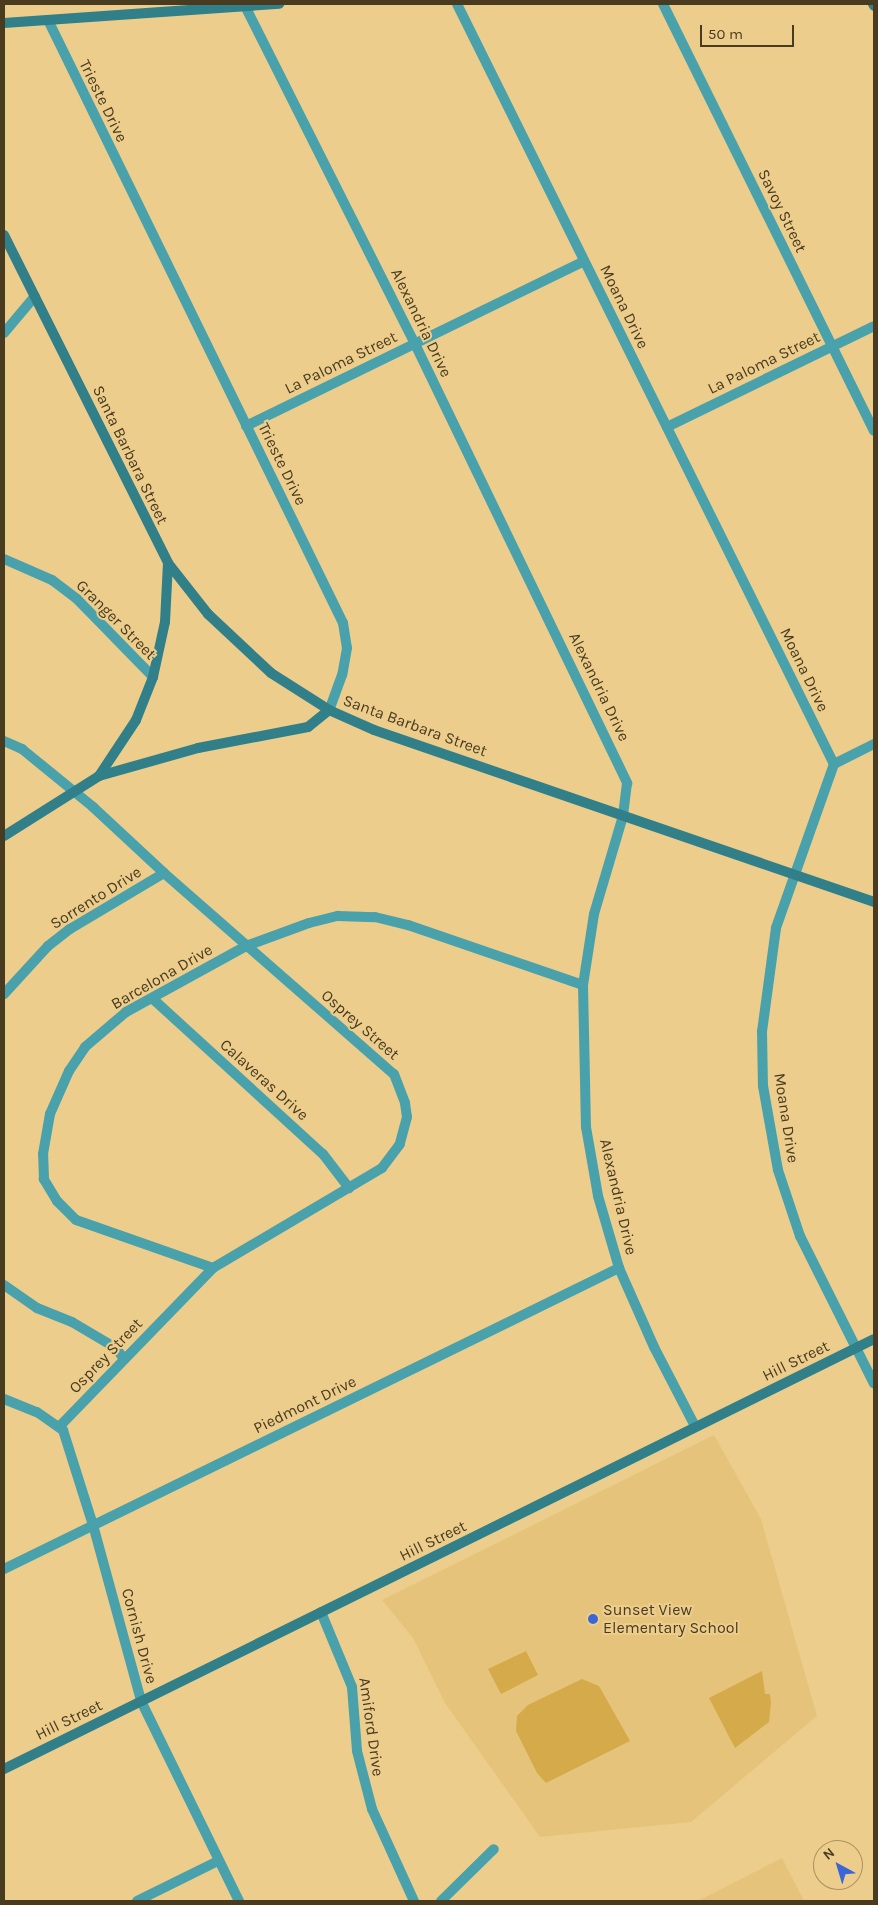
<!DOCTYPE html>
<style>
body{margin:0}
#map{position:relative;width:878px;height:1905px;overflow:hidden;background:#edcd8c;font-family:Karla,sans-serif}
div>[style]{position:absolute}
.built>*{inset:0;background:#e6c37a}
.green>*{inset:0;background:#d5aa4a}
.street>*{height:10px;margin:-5px;padding:0 5px;transform-origin:5px;border-radius:5px;background:#49a1ab}
.secondary>*{height:10px;margin:-5px;padding:0 5px;transform-origin:5px;border-radius:5px;background:#318089}
.dots>*{width:14px;height:14px;translate:-50% -50%;box-sizing:border-box;border:2px solid #edcd8c;border-radius:50%}
span{translate:-50% -50%;white-space:nowrap;text-align:center;line-height:1.15;-webkit-text-stroke:4px #edcd8c;paint-order:stroke}
.street-label{font-size:16px;color:#483b20}
.poi-label{font-size:16px;color:#483b20}
.left{translate:0 -50%;text-align:left}
.frame{position:absolute;inset:0;border:5px solid #483b20;pointer-events:none}
.north{position:absolute;left:813px;top:1840px;width:50px;height:50px;box-sizing:border-box;background:#edcd8c;border:1px solid #ab9361;border-radius:50%;rotate:321deg;font-size:14px;font-weight:700;line-height:20px;text-align:center;color:#483b20}
.north::after{content:'';display:block;margin:auto;width:18px;height:22px;background:#3a66d7;clip-path:polygon(50% 0,100% 100%,50% 72%,0 100%)}
.scale{position:absolute;left:700px;top:25px;width:94px;height:22px;box-sizing:border-box;border:2px solid #483b20;border-top:0;padding-left:6px;font-size:15px;line-height:18px;white-space:nowrap;color:#483b20;-webkit-text-stroke:4px #edcd8c;paint-order:stroke}
</style>
<div id="map">
<div class="built">
<div style="clip-path:polygon(714px 1435px,761px 1519px,817px 1716px,691px 1822px,540px 1837px,445px 1703px,413px 1638px,382px 1600px)"></div>
<div style="clip-path:polygon(782px 1858px,804px 1901px,698px 1901px)"></div>
</div>
<div class="green">
<div style="clip-path:polygon(526px 1651px,538px 1675px,501px 1694px,488px 1669px)"></div>
<div style="clip-path:polygon(762px 1671px,765px 1694px,770px 1694px,771px 1703px,769px 1722px,735px 1748px,709px 1698px)"></div>
<div style="clip-path:polygon(582px 1679px,599px 1686px,630px 1741px,546px 1783px,537px 1773px,516px 1731px,517px 1716px,528px 1705px)"></div>
</div>
<div class="street">
<div style="left:244px;top:4px;width:381px;rotate:63.3deg"></div>
<div style="left:415px;top:344px;width:488px;rotate:64.2deg"></div>
<div style="left:627px;top:783px;width:33px;rotate:97deg"></div>
<div style="left:623px;top:816px;width:102px;rotate:106.5deg"></div>
<div style="left:594px;top:914px;width:72px;rotate:98.8deg"></div>
<div style="left:583px;top:985px;width:142px;rotate:88.8deg"></div>
<div style="left:586px;top:1127px;width:70px;rotate:80.1deg"></div>
<div style="left:598px;top:1196px;width:75px;rotate:73.7deg"></div>
<div style="left:619px;top:1268px;width:86px;rotate:66.1deg"></div>
<div style="left:654px;top:1347px;width:89px;rotate:62.6deg"></div>
<div style="left:457px;top:4px;width:848px;rotate:63.62deg"></div>
<div style="left:834px;top:764px;width:174px;rotate:109.5deg"></div>
<div style="left:776px;top:928px;width:104px;rotate:97.7deg"></div>
<div style="left:762px;top:1031px;width:55px;rotate:89deg"></div>
<div style="left:763px;top:1086px;width:85px;rotate:79.9deg"></div>
<div style="left:778px;top:1170px;width:70px;rotate:71.6deg"></div>
<div style="left:800px;top:1236px;width:165px;rotate:63.4deg"></div>
<div style="left:663px;top:4px;width:476px;rotate:63.7deg"></div>
<div style="left:48px;top:20px;width:671px;rotate:63.93deg"></div>
<div style="left:343px;top:623px;width:25px;rotate:81deg"></div>
<div style="left:347px;top:648px;width:27px;rotate:100deg"></div>
<div style="left:342px;top:675px;width:37px;rotate:110deg"></div>
<div style="left:4px;top:333px;width:48px;rotate:-50deg"></div>
<div style="left:246px;top:426px;width:376px;rotate:-26deg"></div>
<div style="left:667px;top:427px;width:230px;rotate:-26deg"></div>
<div style="left:4px;top:559px;width:52px;rotate:23.6deg"></div>
<div style="left:52px;top:580px;width:31px;rotate:37deg"></div>
<div style="left:77px;top:599px;width:109px;rotate:45.7deg"></div>
<div style="left:4px;top:741px;width:20px;rotate:24deg"></div>
<div style="left:22px;top:749px;width:92px;rotate:39.2deg"></div>
<div style="left:93px;top:807px;width:97px;rotate:42.9deg"></div>
<div style="left:164px;top:873px;width:305px;rotate:41.2deg"></div>
<div style="left:394px;top:1074px;width:31px;rotate:69deg"></div>
<div style="left:405px;top:1103px;width:14px;rotate:82deg"></div>
<div style="left:407px;top:1117px;width:28px;rotate:105deg"></div>
<div style="left:400px;top:1144px;width:30px;rotate:127deg"></div>
<div style="left:382px;top:1168px;width:196px;rotate:149.4deg"></div>
<div style="left:213px;top:1268px;width:220px;rotate:134.1deg"></div>
<div style="left:834px;top:764px;width:45px;rotate:-26.6deg"></div>
<div style="left:4px;top:994px;width:65px;rotate:-47.5deg"></div>
<div style="left:48px;top:946px;width:28px;rotate:-38deg"></div>
<div style="left:70px;top:929px;width:109px;rotate:-30.8deg"></div>
<div style="left:153px;top:999px;width:230px;rotate:42.4deg"></div>
<div style="left:323px;top:1154px;width:43px;rotate:52.6deg"></div>
<div style="left:213px;top:1268px;width:145px;rotate:-160.7deg"></div>
<div style="left:76px;top:1220px;width:27px;rotate:-135deg"></div>
<div style="left:57px;top:1201px;width:26px;rotate:-121deg"></div>
<div style="left:44px;top:1179px;width:25px;rotate:-92deg"></div>
<div style="left:43px;top:1154px;width:41px;rotate:-80.1deg"></div>
<div style="left:50px;top:1114px;width:47px;rotate:-66.2deg"></div>
<div style="left:69px;top:1071px;width:29px;rotate:-56deg"></div>
<div style="left:85px;top:1047px;width:54px;rotate:-40.5deg"></div>
<div style="left:126px;top:1012px;width:137px;rotate:-28.8deg"></div>
<div style="left:246px;top:946px;width:67px;rotate:-20.1deg"></div>
<div style="left:309px;top:923px;width:30px;rotate:-14deg"></div>
<div style="left:338px;top:916px;width:37px;rotate:2deg"></div>
<div style="left:375px;top:917px;width:34px;rotate:14deg"></div>
<div style="left:408px;top:925px;width:185px;rotate:18.9deg"></div>
<div style="left:4px;top:1285px;width:40px;rotate:34.9deg"></div>
<div style="left:37px;top:1308px;width:38px;rotate:22deg"></div>
<div style="left:72px;top:1322px;width:51px;rotate:30.6deg"></div>
<div style="left:116px;top:1348px;width:14px;rotate:54deg"></div>
<div style="left:4px;top:1399px;width:35px;rotate:22deg"></div>
<div style="left:37px;top:1412px;width:32px;rotate:35deg"></div>
<div style="left:63px;top:1430px;width:100px;rotate:72.5deg"></div>
<div style="left:93px;top:1525px;width:182px;rotate:74.7deg"></div>
<div style="left:141px;top:1701px;width:223px;rotate:63.9deg"></div>
<div style="left:4px;top:1569px;width:685px;rotate:-26.08deg"></div>
<div style="left:321px;top:1612px;width:81px;rotate:67.5deg"></div>
<div style="left:352px;top:1687px;width:64px;rotate:85.5deg"></div>
<div style="left:357px;top:1751px;width:60px;rotate:75.5deg"></div>
<div style="left:372px;top:1809px;width:101px;rotate:65.5deg"></div>
<div style="left:137px;top:1901px;width:90px;rotate:-26.3deg"></div>
<div style="left:441px;top:1901px;width:74px;rotate:-44.5deg"></div>
</div>
<div class="secondary">
<div style="left:873px;top:4px;width:2px;rotate:63deg"></div>
<div style="left:4px;top:23px;width:276px;rotate:-4deg"></div>
<div style="left:4px;top:235px;width:367px;rotate:63.4deg"></div>
<div style="left:168px;top:563px;width:65px;rotate:51.9deg"></div>
<div style="left:208px;top:614px;width:86px;rotate:43.1deg"></div>
<div style="left:271px;top:673px;width:69px;rotate:32.5deg"></div>
<div style="left:329px;top:710px;width:49px;rotate:24deg"></div>
<div style="left:374px;top:730px;width:529px;rotate:18.98deg"></div>
<div style="left:99px;top:776px;width:103px;rotate:-15.8deg"></div>
<div style="left:198px;top:748px;width:112px;rotate:-10.8deg"></div>
<div style="left:308px;top:727px;width:27px;rotate:-39deg"></div>
<div style="left:4px;top:836px;width:112px;rotate:-32.3deg"></div>
<div style="left:99px;top:776px;width:67px;rotate:-56.5deg"></div>
<div style="left:136px;top:720px;width:46px;rotate:-68.4deg"></div>
<div style="left:153px;top:677px;width:56px;rotate:-77.7deg"></div>
<div style="left:165px;top:622px;width:59px;rotate:-87.1deg"></div>
<div style="left:4px;top:1769px;width:970px;rotate:-26.3deg"></div>
</div>
<div class="dots">
<div style="left:593px;top:1619px;background:#3a66d7"></div>
</div>
<div class="street-label">
<span style="left:103px;top:101px;rotate:64deg">Trieste Drive</span>
<span style="left:782px;top:211px;rotate:64deg">Savoy Street</span>
<span style="left:624px;top:307px;rotate:64deg">Moana Drive</span>
<span style="left:421px;top:323px;rotate:64deg">Alexandria Drive</span>
<span style="left:341px;top:363px;rotate:-26deg">La Paloma Street</span>
<span style="left:764px;top:363px;rotate:-26deg">La Paloma Street</span>
<span style="left:130px;top:455px;rotate:64deg">Santa Barbara Street</span>
<span style="left:282px;top:464px;rotate:64deg">Trieste Drive</span>
<span style="left:116px;top:620px;rotate:45deg">Granger Street</span>
<span style="left:804px;top:670px;rotate:64deg">Moana Drive</span>
<span style="left:599px;top:687px;rotate:64deg">Alexandria Drive</span>
<span style="left:415px;top:726px;rotate:20deg">Santa Barbara Street</span>
<span style="left:96px;top:898px;rotate:-32deg">Sorrento Drive</span>
<span style="left:162px;top:977px;rotate:-30deg">Barcelona Drive</span>
<span style="left:360px;top:1025px;rotate:41deg">Osprey Street</span>
<span style="left:264px;top:1080px;rotate:42deg">Calaveras Drive</span>
<span style="left:786px;top:1118px;rotate:81deg">Moana Drive</span>
<span style="left:618px;top:1197px;rotate:77deg">Alexandria Drive</span>
<span style="left:106px;top:1356px;rotate:-46deg">Osprey Street</span>
<span style="left:796px;top:1361px;rotate:-26deg">Hill Street</span>
<span style="left:305px;top:1405px;rotate:-26deg">Piedmont Drive</span>
<span style="left:433px;top:1541px;rotate:-26deg">Hill Street</span>
<span style="left:139px;top:1636px;rotate:75deg">Cornish Drive</span>
<span style="left:69px;top:1720px;rotate:-26deg">Hill Street</span>
<span style="left:371px;top:1727px;rotate:82deg">Amiford Drive</span>
</div>
<div class="poi-label">
<span class="left" style="left:603px;top:1619px">Sunset View<br>Elementary School</span>
</div>
<div class="frame"></div>
<div class="north">N</div>
<div class="scale">50 m</div>
</div>
